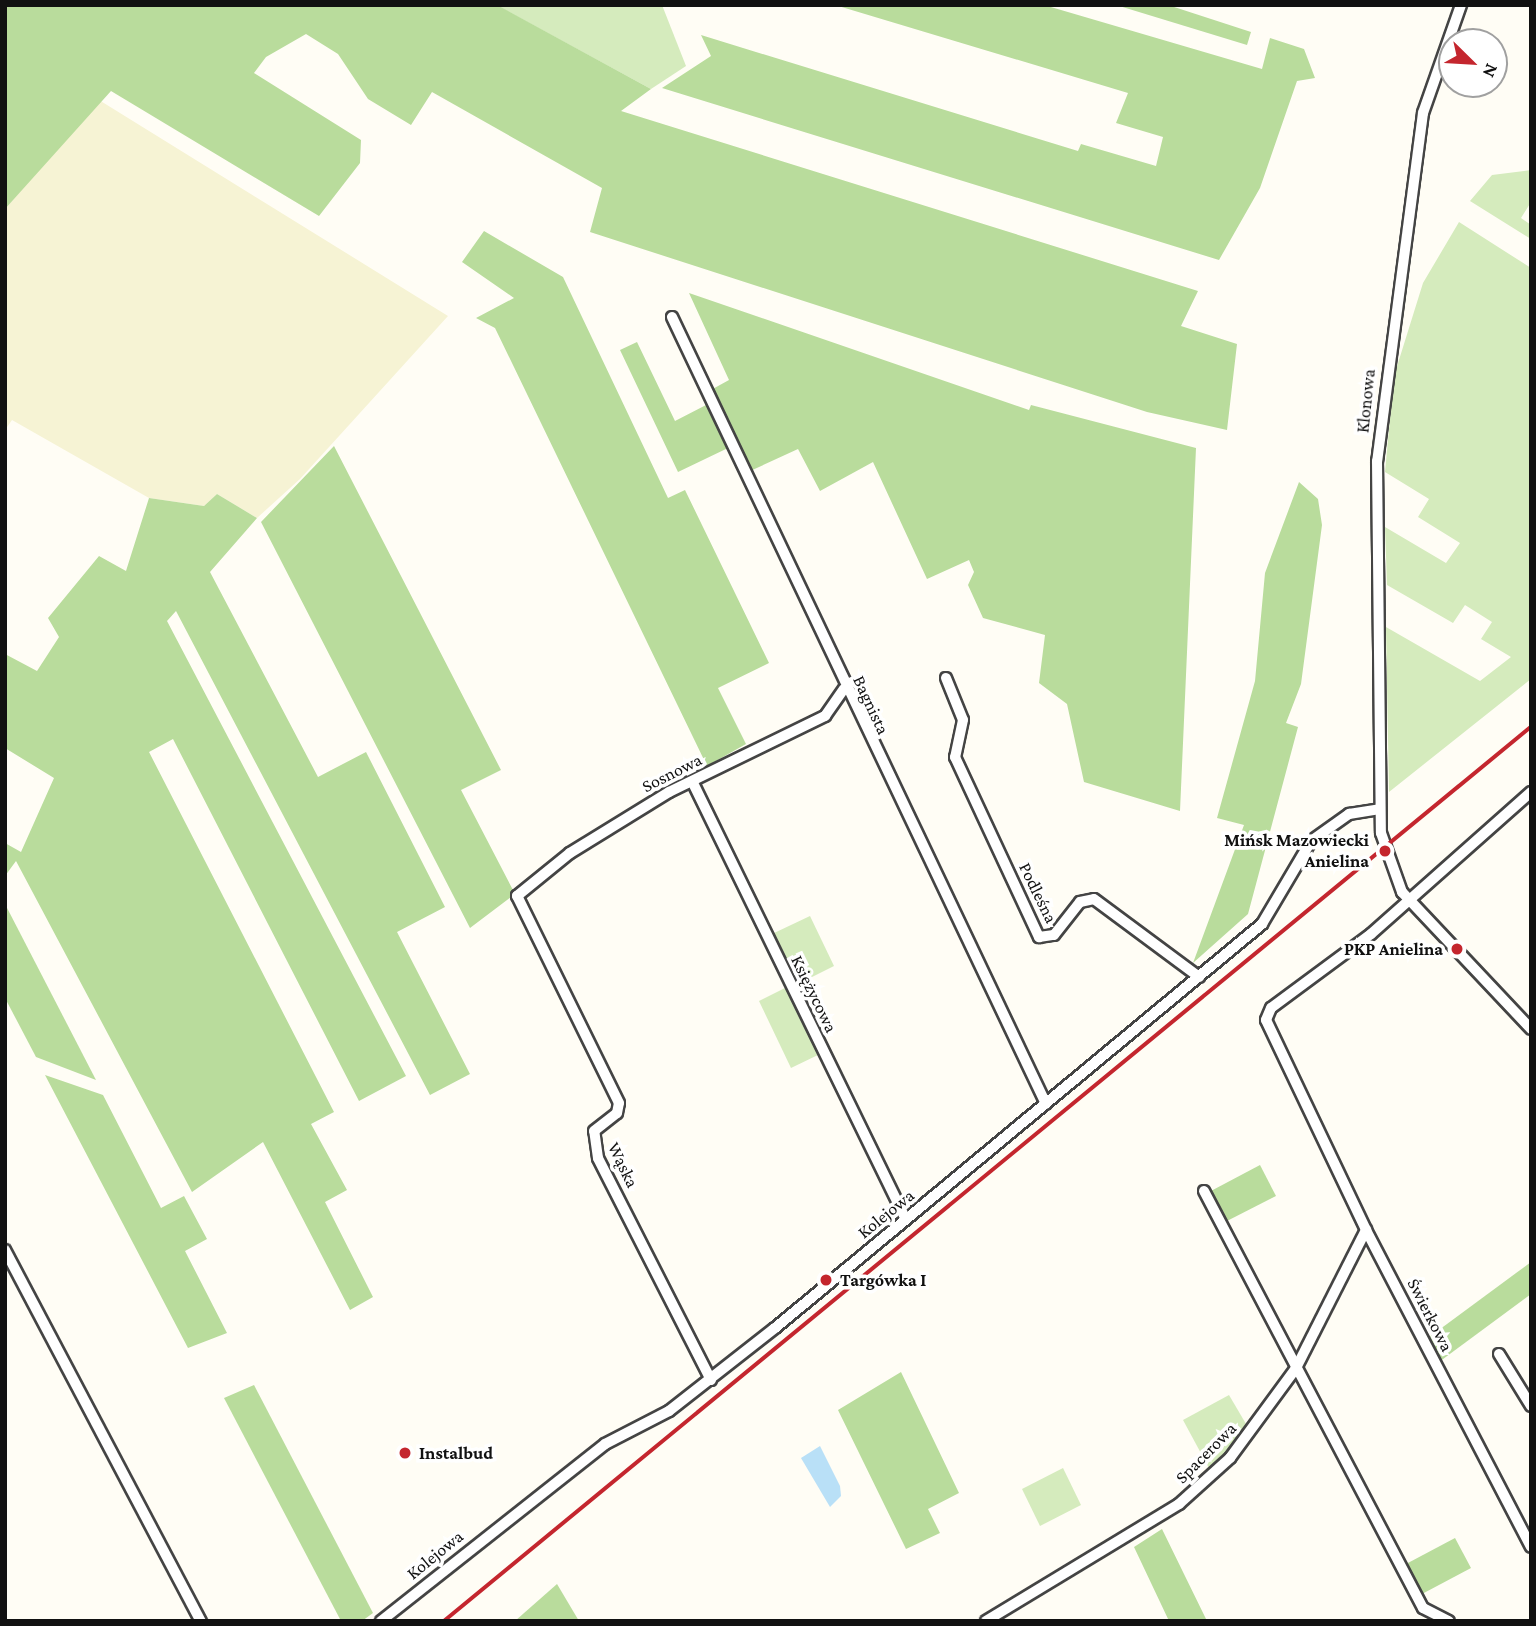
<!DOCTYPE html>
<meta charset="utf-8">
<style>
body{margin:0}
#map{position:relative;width:1536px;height:1626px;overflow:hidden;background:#fffdf5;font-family:"Crimson Pro",serif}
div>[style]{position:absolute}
.farmland>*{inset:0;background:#f6f3d4}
.green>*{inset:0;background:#d5ebbd}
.forest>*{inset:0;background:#b9dc9c}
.water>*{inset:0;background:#b9e0f7}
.roads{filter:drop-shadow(2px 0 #444) drop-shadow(-2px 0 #444) drop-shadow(0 2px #444) drop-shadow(0 -2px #444)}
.minor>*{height:10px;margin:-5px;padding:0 5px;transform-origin:5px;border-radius:5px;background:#fff}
.rail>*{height:3.5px;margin:-1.75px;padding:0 1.75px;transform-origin:1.75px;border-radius:1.75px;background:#c4262e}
.dots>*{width:19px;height:19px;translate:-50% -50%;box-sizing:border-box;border:4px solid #fff;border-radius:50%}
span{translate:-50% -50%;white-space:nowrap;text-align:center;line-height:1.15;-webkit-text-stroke:7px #fff;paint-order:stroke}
.street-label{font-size:18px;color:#111}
.poi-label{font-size:18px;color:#111;font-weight:700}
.right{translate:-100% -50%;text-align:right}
.left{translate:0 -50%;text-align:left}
.frame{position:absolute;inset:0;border:7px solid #111;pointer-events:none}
.north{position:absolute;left:1438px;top:28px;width:70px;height:70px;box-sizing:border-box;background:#fff;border:2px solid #a0a0a0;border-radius:50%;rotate:114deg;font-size:19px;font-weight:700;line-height:28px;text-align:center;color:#111}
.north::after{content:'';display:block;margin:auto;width:24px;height:32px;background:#c4262e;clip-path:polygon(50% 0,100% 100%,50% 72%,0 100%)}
</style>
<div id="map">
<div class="farmland">
<div style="clip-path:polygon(99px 100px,448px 316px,300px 479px,257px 518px,217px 494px,204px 506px,149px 498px,12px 420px,5px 430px,5px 209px)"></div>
</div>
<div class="green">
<div style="clip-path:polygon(496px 5px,662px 5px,686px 66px,651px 89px)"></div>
<div style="clip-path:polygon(1531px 170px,1531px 202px,1521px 218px,1531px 225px,1531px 239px,1470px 201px,1492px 175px)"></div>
<div style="clip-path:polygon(1459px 222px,1531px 268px,1531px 679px,1389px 792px,1386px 627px,1480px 681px,1511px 657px,1481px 639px,1492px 622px,1465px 605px,1453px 623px,1387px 585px,1385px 527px,1446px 563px,1460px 543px,1418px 517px,1429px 499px,1385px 472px,1394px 376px,1423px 283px)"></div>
<div style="clip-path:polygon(810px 916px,834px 966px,796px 985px,772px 934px)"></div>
<div style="clip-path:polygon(787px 987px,820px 1054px,791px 1068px,759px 1001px)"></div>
<div style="clip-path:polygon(1229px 1395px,1249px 1429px,1210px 1470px,1183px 1420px)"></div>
<div style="clip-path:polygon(1063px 1468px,1081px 1505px,1040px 1526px,1022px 1489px)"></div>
</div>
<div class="forest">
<div style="clip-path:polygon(5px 5px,497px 5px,651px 89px,621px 111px,1198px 291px,1181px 326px,1237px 344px,1227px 430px,1147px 412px,590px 232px,602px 188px,432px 92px,411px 125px,368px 99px,338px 54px,306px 34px,266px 57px,254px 73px,361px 140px,360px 163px,319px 216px,111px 91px,5px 209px)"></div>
<div style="clip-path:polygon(835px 5px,1044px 5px,1262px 69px,1270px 38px,1304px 49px,1315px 78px,1297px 81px,1260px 188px,1219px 260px,662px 88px,711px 56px,701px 35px,1078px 151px,1081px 144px,1156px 166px,1163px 137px,1116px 123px,1128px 93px)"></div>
<div style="clip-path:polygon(1116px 5px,1168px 5px,1251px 32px,1247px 45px)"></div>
<div style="clip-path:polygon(484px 231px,563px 277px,668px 498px,685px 490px,769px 663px,718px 688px,746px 744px,707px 766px,495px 328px,476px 318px,514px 298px,462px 262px)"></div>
<div style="clip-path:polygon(689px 293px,1029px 410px,1031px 405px,1196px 448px,1180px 811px,1084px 782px,1067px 704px,1039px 683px,1045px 635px,983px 618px,968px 585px,974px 572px,969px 560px,927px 579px,873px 462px,820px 491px,798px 449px,748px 472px,709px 391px,729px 380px)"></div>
<div style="clip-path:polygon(637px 342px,675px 421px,708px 404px,728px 448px,678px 472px,620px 350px)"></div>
<div style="clip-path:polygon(334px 446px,501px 770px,461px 790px,515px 894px,470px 928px,261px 522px)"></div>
<div style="clip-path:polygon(1299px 482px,1318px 499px,1322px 525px,1301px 684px,1286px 723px,1298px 727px,1248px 914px,1193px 963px,1244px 825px,1217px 818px,1255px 681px,1265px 573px)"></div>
<div style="clip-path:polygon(217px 494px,257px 518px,210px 572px,318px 777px,366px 752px,445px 907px,397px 932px,470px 1074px,430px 1095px,176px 611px,167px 621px,406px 1076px,359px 1101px,173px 739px,149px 752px,334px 1112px,311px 1124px,347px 1190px,325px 1202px,373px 1297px,350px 1310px,263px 1142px,192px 1192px,16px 861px,5px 876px,5px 843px,21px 852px,54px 778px,5px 748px,5px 654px,37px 671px,59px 637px,48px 618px,99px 556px,126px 571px,149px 498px,204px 506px)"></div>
<div style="clip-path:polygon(5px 904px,96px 1080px,36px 1057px,5px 998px)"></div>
<div style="clip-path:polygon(45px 1075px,103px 1095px,161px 1208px,184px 1196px,207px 1239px,185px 1251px,227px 1333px,188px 1348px)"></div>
<div style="clip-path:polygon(1260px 1165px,1276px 1196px,1225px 1222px,1209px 1192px)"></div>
<div style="clip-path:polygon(1531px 1262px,1531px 1294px,1439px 1362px,1428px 1338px)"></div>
<div style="clip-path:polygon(901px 1372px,959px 1493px,928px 1509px,940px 1533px,906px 1549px,838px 1410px)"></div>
<div style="clip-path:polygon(254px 1385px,373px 1613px,362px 1621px,341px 1621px,224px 1398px)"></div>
<div style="clip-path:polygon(1162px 1529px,1183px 1572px,1207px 1621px,1169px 1621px,1134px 1547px)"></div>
<div style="clip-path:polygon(1455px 1538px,1471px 1568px,1422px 1594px,1406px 1564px)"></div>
<div style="clip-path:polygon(557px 1584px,579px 1621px,515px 1621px)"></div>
</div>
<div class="water">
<div style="clip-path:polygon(820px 1446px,840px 1486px,841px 1496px,830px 1507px,801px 1458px)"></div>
</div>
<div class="roads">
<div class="minor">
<div style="left:1461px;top:5px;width:114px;rotate:109.4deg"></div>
<div style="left:1423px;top:113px;width:351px;rotate:97.5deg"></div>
<div style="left:1377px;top:461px;width:372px;rotate:89.4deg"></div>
<div style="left:1381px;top:833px;width:63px;rotate:70.4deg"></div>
<div style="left:1402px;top:892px;width:188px;rotate:46.7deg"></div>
<div style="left:672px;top:317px;width:871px;rotate:64.58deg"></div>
<div style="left:946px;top:678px;width:45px;rotate:68deg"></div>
<div style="left:963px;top:720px;width:38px;rotate:102deg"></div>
<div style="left:955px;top:757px;width:199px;rotate:65deg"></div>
<div style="left:1039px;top:937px;width:15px;rotate:-8deg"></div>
<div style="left:1054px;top:935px;width:42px;rotate:-51.8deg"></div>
<div style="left:1080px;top:902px;width:14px;rotate:-12deg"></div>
<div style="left:1094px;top:899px;width:131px;rotate:36.6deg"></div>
<div style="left:693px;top:783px;width:485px;rotate:64deg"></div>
<div style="left:1531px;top:792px;width:214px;rotate:138.4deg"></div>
<div style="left:1371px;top:934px;width:124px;rotate:143.5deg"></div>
<div style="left:1271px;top:1008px;width:13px;rotate:113deg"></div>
<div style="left:1266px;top:1020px;width:233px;rotate:64.5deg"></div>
<div style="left:1366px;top:1230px;width:357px;rotate:62.5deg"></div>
<div style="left:1204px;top:1191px;width:471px;rotate:62.3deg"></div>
<div style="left:1423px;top:1608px;width:29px;rotate:27deg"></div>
<div style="left:5px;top:1250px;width:420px;rotate:62.2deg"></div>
<div style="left:1499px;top:1354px;width:61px;rotate:58.4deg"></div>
<div style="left:711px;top:1380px;width:249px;rotate:-117deg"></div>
<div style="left:598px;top:1158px;width:27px;rotate:-98deg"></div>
<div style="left:594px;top:1131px;width:29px;rotate:-38deg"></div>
<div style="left:617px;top:1113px;width:10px;rotate:-79deg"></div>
<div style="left:619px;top:1103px;width:231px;rotate:-116.2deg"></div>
<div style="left:517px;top:896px;width:68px;rotate:-39.1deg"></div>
<div style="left:570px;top:853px;width:116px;rotate:-31.6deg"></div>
<div style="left:669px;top:792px;width:174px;rotate:-26deg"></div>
<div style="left:825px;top:716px;width:33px;rotate:-55deg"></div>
<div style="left:381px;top:1621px;width:285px;rotate:-38.3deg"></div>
<div style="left:605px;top:1444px;width:72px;rotate:-27.3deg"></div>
<div style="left:669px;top:1411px;width:135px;rotate:-38.1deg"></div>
<div style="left:775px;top:1328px;width:633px;rotate:-39.68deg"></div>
<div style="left:1262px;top:924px;width:96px;rotate:-59.4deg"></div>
<div style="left:1311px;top:841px;width:47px;rotate:-35.4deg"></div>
<div style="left:1349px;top:814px;width:31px;rotate:-9deg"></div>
<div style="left:986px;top:1621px;width:226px;rotate:-31.2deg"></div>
<div style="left:1179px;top:1504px;width:69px;rotate:-42deg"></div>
<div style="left:1230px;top:1458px;width:112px;rotate:-53.7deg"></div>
<div style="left:1296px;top:1368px;width:155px;rotate:-63.1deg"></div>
</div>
</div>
<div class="rail">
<div style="left:444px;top:1621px;width:1407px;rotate:-39.44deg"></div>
</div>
<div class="dots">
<div style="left:1385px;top:851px;background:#c4262e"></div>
<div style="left:1457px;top:949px;background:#c4262e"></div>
<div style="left:826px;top:1280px;background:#c4262e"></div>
<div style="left:405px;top:1453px;background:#c4262e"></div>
</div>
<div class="street-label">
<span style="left:1366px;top:401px;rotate:-84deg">Klonowa</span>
<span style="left:871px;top:705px;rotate:65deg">Bagnista</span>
<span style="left:672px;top:773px;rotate:-27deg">Sosnowa</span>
<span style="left:1038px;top:893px;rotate:64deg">Podleśna</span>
<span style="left:814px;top:994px;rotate:64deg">Księżycowa</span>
<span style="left:623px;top:1165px;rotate:64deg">Wąska</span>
<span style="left:886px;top:1214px;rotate:-39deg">Kolejowa</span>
<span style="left:1430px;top:1315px;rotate:63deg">Świerkowa</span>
<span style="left:1206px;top:1453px;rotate:-45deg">Spacerowa</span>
<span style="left:435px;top:1555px;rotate:-39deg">Kolejowa</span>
</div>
<div class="poi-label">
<span class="right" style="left:1369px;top:851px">Mińsk Mazowiecki<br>Anielina</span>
<span class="right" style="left:1443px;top:949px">PKP Anielina</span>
<span class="left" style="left:840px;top:1280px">Targówka I</span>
<span class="left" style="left:419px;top:1453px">Instalbud</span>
</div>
<div class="frame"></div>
<div class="north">N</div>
</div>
